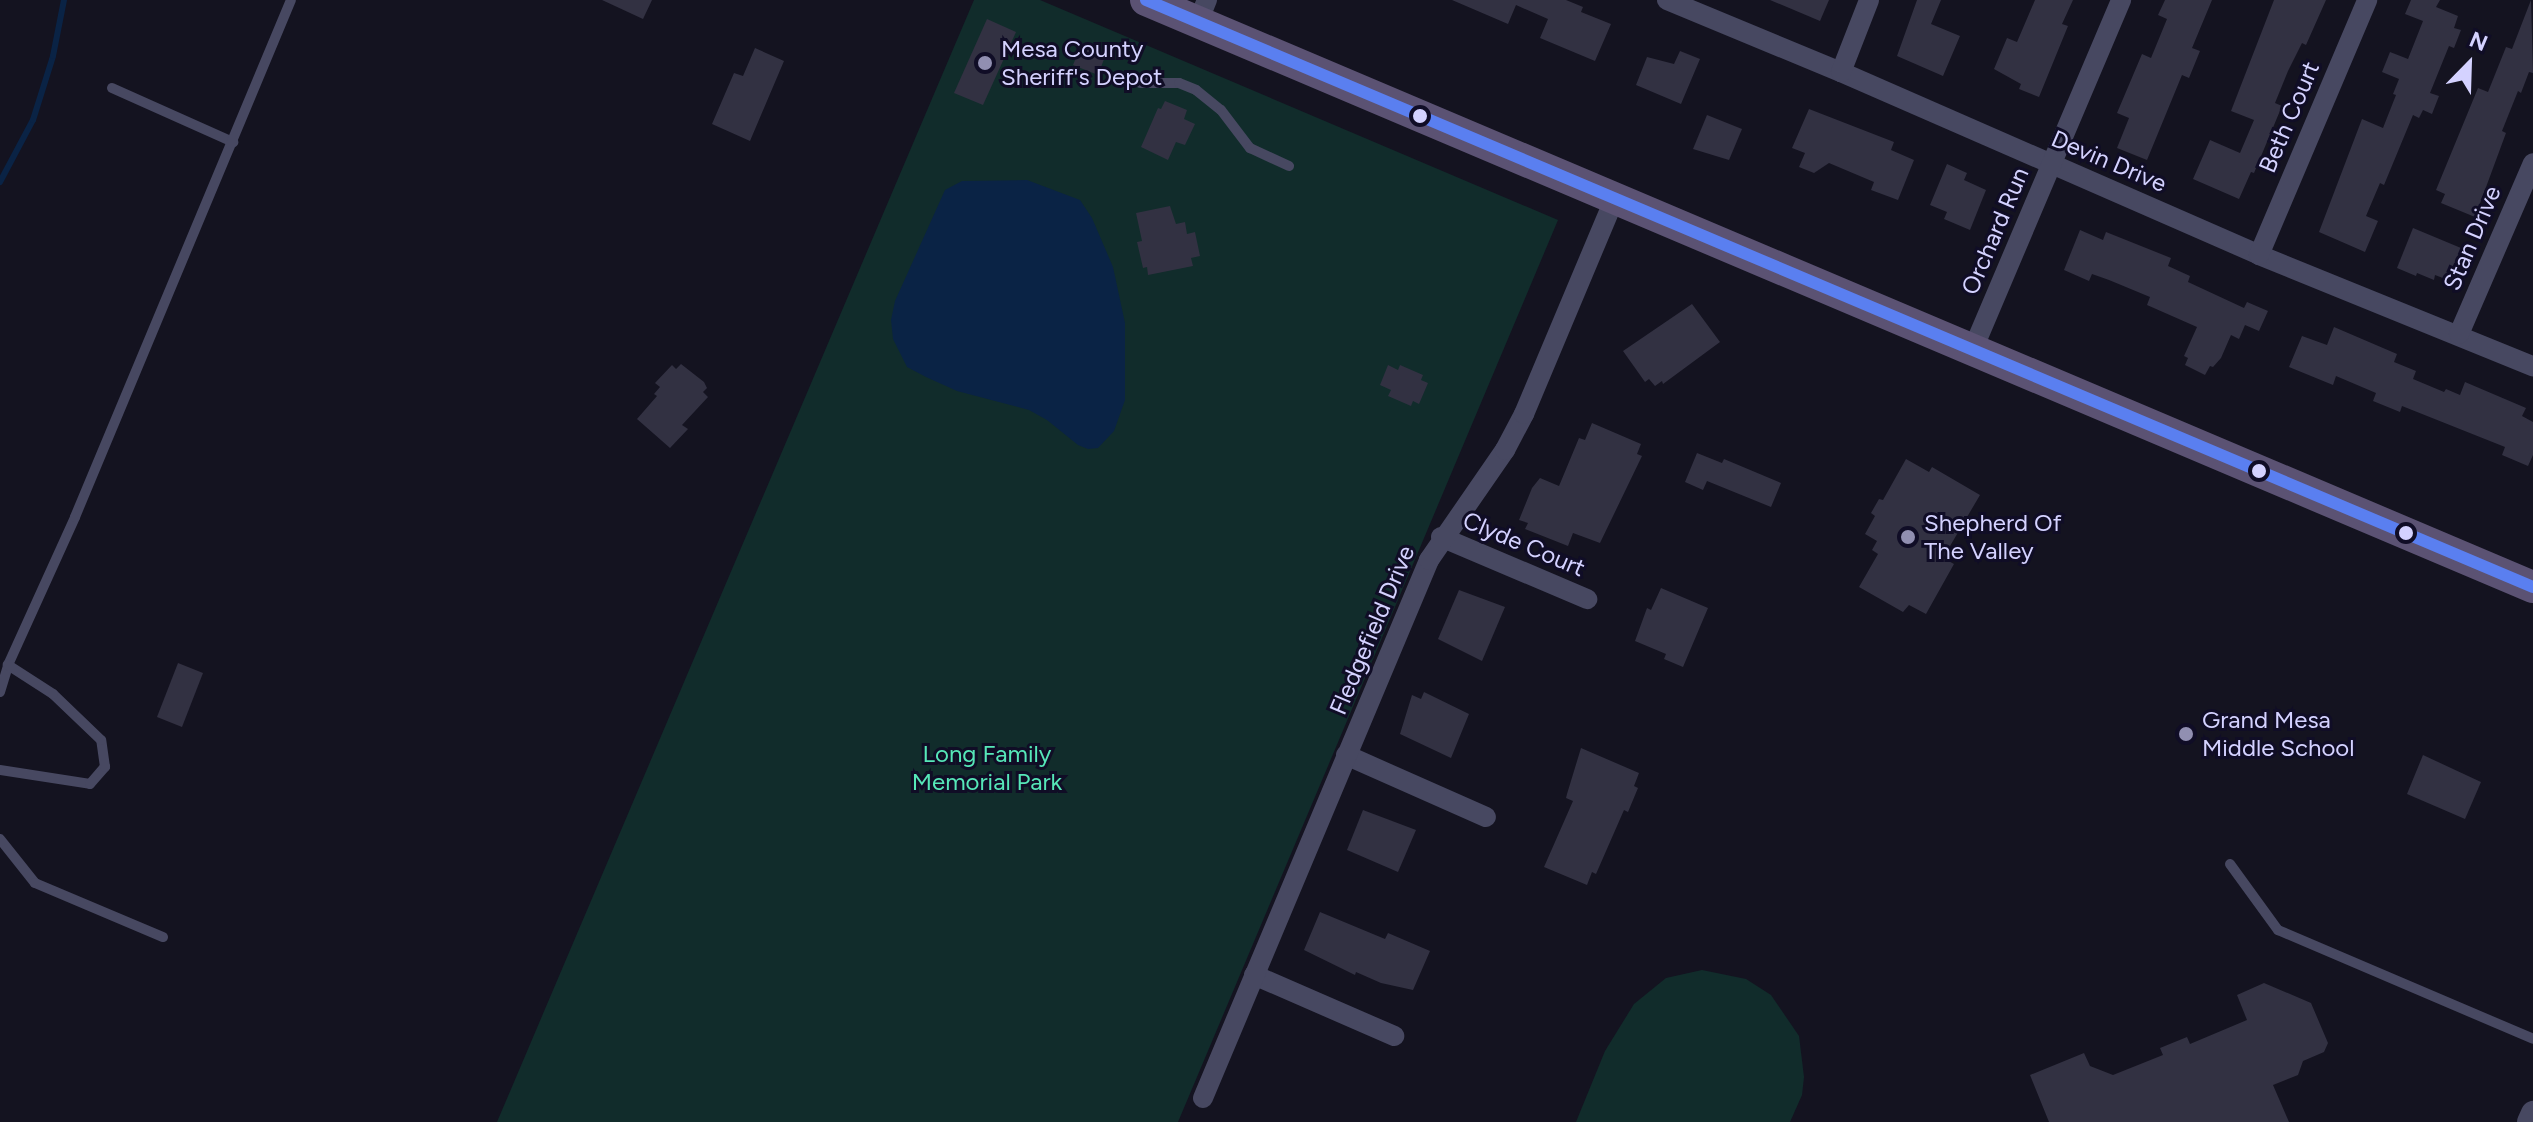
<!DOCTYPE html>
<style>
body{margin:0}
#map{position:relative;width:2533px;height:1122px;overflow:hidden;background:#141320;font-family:Figtree,sans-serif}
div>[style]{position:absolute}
.green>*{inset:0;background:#112c2b}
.water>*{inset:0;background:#0a2345}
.stream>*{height:6px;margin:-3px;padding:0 3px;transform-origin:3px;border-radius:3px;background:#0a2345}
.building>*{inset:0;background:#323142}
.service>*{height:10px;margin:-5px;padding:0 5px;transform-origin:5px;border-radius:5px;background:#474861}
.minor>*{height:20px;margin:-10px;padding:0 10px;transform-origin:10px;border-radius:10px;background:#474861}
.tertiary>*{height:24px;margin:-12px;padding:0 12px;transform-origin:12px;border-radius:12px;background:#474861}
.primary>*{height:32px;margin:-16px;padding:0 16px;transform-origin:16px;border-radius:16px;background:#5b5273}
.bus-1>*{height:12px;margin:-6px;padding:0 6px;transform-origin:6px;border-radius:6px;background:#5a7ff0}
.dots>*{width:22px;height:22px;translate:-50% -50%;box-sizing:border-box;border:4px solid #100d26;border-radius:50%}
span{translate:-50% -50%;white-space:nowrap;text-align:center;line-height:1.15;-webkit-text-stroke:6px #100d26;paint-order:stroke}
.poi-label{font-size:24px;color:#d4d2ff}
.left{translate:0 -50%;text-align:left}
.street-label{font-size:24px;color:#d4d2ff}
.park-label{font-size:24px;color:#56e7b8}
.north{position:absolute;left:2429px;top:24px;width:80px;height:80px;-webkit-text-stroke:6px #100d26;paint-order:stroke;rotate:23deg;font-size:22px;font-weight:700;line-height:32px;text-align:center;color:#d4d2ff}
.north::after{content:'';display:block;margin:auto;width:28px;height:36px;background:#d4d2ff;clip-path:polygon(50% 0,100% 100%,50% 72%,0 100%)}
</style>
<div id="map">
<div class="green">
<div style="clip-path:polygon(974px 0,1040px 0,1558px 220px,1178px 1122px,497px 1122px)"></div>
<div style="clip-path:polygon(1702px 970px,1746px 979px,1771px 995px,1799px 1036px,1804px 1077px,1802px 1095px,1790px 1122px,1576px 1122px,1605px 1051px,1634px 1004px,1666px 978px)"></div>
</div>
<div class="water">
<div style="clip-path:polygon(1027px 180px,1080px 200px,1092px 218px,1113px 267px,1125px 323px,1125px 400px,1114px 431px,1098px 448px,1088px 449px,1078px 445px,1047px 420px,1029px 410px,957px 391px,926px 377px,907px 367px,893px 339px,891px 320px,895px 301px,945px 190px,962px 181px)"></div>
</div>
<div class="stream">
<div style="left:0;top:182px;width:70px;rotate:-62deg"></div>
<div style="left:33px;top:120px;width:67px;rotate:-72.6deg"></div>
<div style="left:53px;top:56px;width:57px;rotate:-78.9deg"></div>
</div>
<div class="building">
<div style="clip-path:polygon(602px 0,652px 0,643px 19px)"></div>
<div style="clip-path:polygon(1452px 0,1566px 0,1583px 7px,1581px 12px,1611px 24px,1595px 61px,1540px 38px,1548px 19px,1516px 5px,1508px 24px)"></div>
<div style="clip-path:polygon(1770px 0,1829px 0,1820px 21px)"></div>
<div style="clip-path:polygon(1917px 0,1941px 0,1931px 24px,1960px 36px,1943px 76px,1897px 56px)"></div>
<div style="clip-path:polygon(2035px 0,2073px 0,2062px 24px,2068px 26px,2039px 97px,2019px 89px,2021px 84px,1994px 69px,2007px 38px,2017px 42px)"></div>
<div style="clip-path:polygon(2165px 0,2212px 0,2192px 48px,2200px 51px,2189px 78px,2182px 75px,2147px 160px,2117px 148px,2129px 118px,2117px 113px,2142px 54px,2151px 58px,2167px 19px,2158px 15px)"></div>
<div style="clip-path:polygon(2274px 0,2326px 0,2306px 45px,2302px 43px,2288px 71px,2275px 103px,2282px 106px,2254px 173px,2251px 172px,2239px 199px,2193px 179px,2210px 140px,2240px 153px,2254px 120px,2231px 111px)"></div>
<div style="clip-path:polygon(2411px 0,2440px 0,2436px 7px,2458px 16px,2454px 28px,2461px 30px,2454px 48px,2449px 46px,2430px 93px,2439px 96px,2432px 114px,2423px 110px,2419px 118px,2413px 115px,2384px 185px,2380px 183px,2366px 216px,2378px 221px,2365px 252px,2319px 232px,2362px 119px,2383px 128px,2396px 95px,2393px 94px,2399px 79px,2382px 72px,2390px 52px,2408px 59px,2423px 21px,2405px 14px)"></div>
<div style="clip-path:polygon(2531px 0,2533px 73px,2529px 72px,2521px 93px,2518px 91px,2502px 131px,2506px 133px,2475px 217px,2441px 203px,2445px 194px,2436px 190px,2478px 88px,2488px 92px,2506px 47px,2512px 49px)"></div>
<div style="clip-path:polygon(987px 19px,1016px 32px,983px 105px,954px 93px)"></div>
<div style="clip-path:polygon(1082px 43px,1106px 54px,1098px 75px,1073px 65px)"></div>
<div style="clip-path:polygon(755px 48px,784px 61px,750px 141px,712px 124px,734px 73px,743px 76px)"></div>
<div style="clip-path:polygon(1680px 51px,1700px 59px,1681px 104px,1636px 85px,1647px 57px,1674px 64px)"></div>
<div style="clip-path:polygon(1165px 101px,1187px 110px,1184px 119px,1195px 124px,1185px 145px,1176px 142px,1168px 160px,1141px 147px,1158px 108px,1161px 109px)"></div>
<div style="clip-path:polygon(1809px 109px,1894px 142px,1891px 150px,1914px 160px,1898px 200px,1871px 190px,1874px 182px,1829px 163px,1814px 173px,1799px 167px,1805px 153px,1792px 148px)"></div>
<div style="clip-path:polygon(1707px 115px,1742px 129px,1729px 160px,1693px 149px)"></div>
<div style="clip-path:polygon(1947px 164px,1967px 173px,1964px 180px,1986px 190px,1970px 230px,1944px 219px,1947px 212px,1930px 205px)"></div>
<div style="clip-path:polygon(1170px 206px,1176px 224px,1185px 222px,1187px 234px,1195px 232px,1200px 256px,1191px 258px,1193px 266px,1148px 275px,1147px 267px,1143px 268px,1137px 242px,1142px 241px,1136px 213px)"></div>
<div style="clip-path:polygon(2413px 228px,2461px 248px,2448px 280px,2435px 275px,2434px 280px,2417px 273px,2416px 276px,2397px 268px)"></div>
<div style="clip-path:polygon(2080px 230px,2103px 240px,2106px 232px,2171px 258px,2168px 266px,2190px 276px,2188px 282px,2244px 308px,2247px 302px,2268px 311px,2259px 331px,2245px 325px,2239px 339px,2231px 335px,2221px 358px,2213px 367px,2210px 366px,2205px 375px,2185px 365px,2188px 358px,2184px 356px,2197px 327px,2147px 305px,2150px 297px,2109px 280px,2092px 274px,2089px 281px,2064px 270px)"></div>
<div style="clip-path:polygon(1692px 304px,1720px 342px,1663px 384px,1662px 381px,1655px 386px,1649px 379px,1645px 382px,1623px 351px)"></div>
<div style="clip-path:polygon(2334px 327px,2397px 354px,2394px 362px,2416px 371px,2413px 379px,2444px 392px,2446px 389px,2460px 395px,2465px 382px,2526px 408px,2522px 416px,2533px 422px,2533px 455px,2528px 466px,2502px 455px,2505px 447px,2402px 406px,2400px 412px,2373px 401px,2376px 393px,2336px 376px,2333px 385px,2289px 367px,2302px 336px,2327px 345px)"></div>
<div style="clip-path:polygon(681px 364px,704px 382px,707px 388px,703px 392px,708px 397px,682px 425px,688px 429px,670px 448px,637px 419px,657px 396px,654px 394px,660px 387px,655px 383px,672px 365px,676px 369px)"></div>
<div style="clip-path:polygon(1388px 365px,1398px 370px,1400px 365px,1423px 375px,1421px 380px,1428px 383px,1419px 404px,1413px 401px,1411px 406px,1388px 396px,1391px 390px,1380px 385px)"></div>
<div style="clip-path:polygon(1592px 423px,1641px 444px,1637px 454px,1642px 456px,1600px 543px,1573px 533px,1568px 546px,1525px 529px,1528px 523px,1519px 520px,1532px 488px,1540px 478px,1559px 486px,1579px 438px,1585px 440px)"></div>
<div style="clip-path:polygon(1697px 453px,1722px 463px,1724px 459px,1781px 483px,1771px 507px,1707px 481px,1703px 490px,1685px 482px)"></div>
<div style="clip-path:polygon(1906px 459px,1929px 472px,1932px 467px,1980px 495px,1943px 558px,1954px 564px,1926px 614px,1909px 605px,1903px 612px,1859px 587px,1878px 554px,1872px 550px,1877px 541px,1865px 534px,1875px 516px,1871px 513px,1879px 499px,1883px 500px)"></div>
<div style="clip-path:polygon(1661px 588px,1708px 608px,1683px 667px,1664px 659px,1666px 654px,1635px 641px,1647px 608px,1651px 610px)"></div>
<div style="clip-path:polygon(1459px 590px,1505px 607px,1482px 661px,1438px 639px)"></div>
<div style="clip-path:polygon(178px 663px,203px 673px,182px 727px,157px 717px)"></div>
<div style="clip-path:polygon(1424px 692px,1469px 714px,1451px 758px,1400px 734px,1412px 695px,1421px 699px)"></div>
<div style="clip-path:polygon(1581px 748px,1639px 773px,1634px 786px,1638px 788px,1628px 812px,1624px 810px,1596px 874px,1592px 872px,1587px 885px,1544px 867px,1573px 801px,1566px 798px,1567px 794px)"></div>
<div style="clip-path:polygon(2423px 755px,2481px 782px,2465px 819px,2407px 794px)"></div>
<div style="clip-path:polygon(1363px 810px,1416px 830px,1398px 872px,1347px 850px)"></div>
<div style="clip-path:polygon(1320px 912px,1385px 939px,1388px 933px,1430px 951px,1413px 990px,1381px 983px,1356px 972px,1355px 975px,1304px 950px)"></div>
<div style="clip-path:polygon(2264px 983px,2311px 1003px,2328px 1043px,2324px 1052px,2303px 1061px,2298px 1075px,2273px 1085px,2289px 1122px,2049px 1122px,2030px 1075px,2084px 1053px,2090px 1066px,2113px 1075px,2163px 1055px,2160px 1048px,2187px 1037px,2190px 1044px,2247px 1020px,2237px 995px)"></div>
</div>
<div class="service">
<div style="left:1140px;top:83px;width:39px"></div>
<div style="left:1179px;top:83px;width:18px;rotate:22deg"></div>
<div style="left:1196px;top:90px;width:32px;rotate:39deg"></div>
<div style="left:1221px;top:110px;width:48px;rotate:52.7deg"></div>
<div style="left:1250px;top:148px;width:43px;rotate:24.8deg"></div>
<div style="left:112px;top:88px;width:133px;rotate:24.1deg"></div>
<div style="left:0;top:692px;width:28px;rotate:-73deg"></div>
<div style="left:8px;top:665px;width:162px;rotate:-65.6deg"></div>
<div style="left:75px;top:517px;width:560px;rotate:-67.33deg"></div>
<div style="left:0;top:770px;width:91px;rotate:8.8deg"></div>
<div style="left:90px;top:784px;width:23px;rotate:-49deg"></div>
<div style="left:105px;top:767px;width:27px;rotate:-98deg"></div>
<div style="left:101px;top:740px;width:66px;rotate:-136.2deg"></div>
<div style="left:53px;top:694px;width:54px;rotate:-147.2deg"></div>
<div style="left:0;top:839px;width:56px;rotate:51.5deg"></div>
<div style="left:35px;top:883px;width:139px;rotate:22.9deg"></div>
<div style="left:2230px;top:864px;width:82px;rotate:54deg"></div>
<div style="left:2278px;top:930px;width:277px;rotate:23.1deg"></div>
</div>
<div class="minor">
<div style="left:1667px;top:0;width:188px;rotate:22.5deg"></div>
<div style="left:1841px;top:72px;width:456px;rotate:23.6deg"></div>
<div style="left:2259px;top:255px;width:296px;rotate:22.1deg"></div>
<div style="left:1198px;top:22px;width:24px;rotate:-68deg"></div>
<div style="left:1841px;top:72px;width:77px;rotate:-68.7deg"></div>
<div style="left:2259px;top:255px;width:277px;rotate:-67deg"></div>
<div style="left:2459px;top:334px;width:186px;rotate:-66.6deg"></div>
<div style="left:1973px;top:349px;width:379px;rotate:-67deg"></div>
<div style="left:1441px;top:537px;width:159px;rotate:23deg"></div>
<div style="left:1346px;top:755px;width:153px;rotate:23.9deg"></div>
<div style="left:1254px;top:975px;width:153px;rotate:23.5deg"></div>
<div style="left:1203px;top:1098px;width:584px;rotate:-67.21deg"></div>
<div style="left:1429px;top:560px;width:134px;rotate:-55.4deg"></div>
<div style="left:1505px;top:450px;width:41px;rotate:-62.2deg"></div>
<div style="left:1524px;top:414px;width:235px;rotate:-67.2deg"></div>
</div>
<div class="tertiary">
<div style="left:2529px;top:1122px;width:10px;rotate:-66deg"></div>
</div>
<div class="primary">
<div style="left:1146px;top:0;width:1506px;rotate:22.94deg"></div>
</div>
<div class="bus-1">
<div style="left:1146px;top:0;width:1506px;rotate:22.94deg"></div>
</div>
<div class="dots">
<div style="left:985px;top:63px;background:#918fb1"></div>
<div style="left:1420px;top:116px;background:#d4d2ff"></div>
<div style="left:2259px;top:471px;background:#d4d2ff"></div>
<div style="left:2406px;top:533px;background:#d4d2ff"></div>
<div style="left:1908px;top:537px;background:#918fb1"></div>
<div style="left:2186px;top:734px;background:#918fb1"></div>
</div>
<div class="poi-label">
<span class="left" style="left:1001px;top:63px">Mesa County<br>Sheriff's Depot</span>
<span class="left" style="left:1924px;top:537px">Shepherd Of<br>The Valley</span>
<span class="left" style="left:2202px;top:734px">Grand Mesa<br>Middle School</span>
</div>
<div class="street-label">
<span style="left:2289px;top:117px;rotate:-67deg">Beth Court</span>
<span style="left:2109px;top:161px;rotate:23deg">Devin Drive</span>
<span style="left:1995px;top:231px;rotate:-67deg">Orchard Run</span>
<span style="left:2472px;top:238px;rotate:-67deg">Stan Drive</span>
<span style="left:1524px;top:544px;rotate:23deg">Clyde Court</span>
<span style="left:1372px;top:630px;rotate:-67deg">Fledgefield Drive</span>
</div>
<div class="park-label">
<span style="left:987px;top:768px">Long Family<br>Memorial Park</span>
</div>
<div class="north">N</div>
</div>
